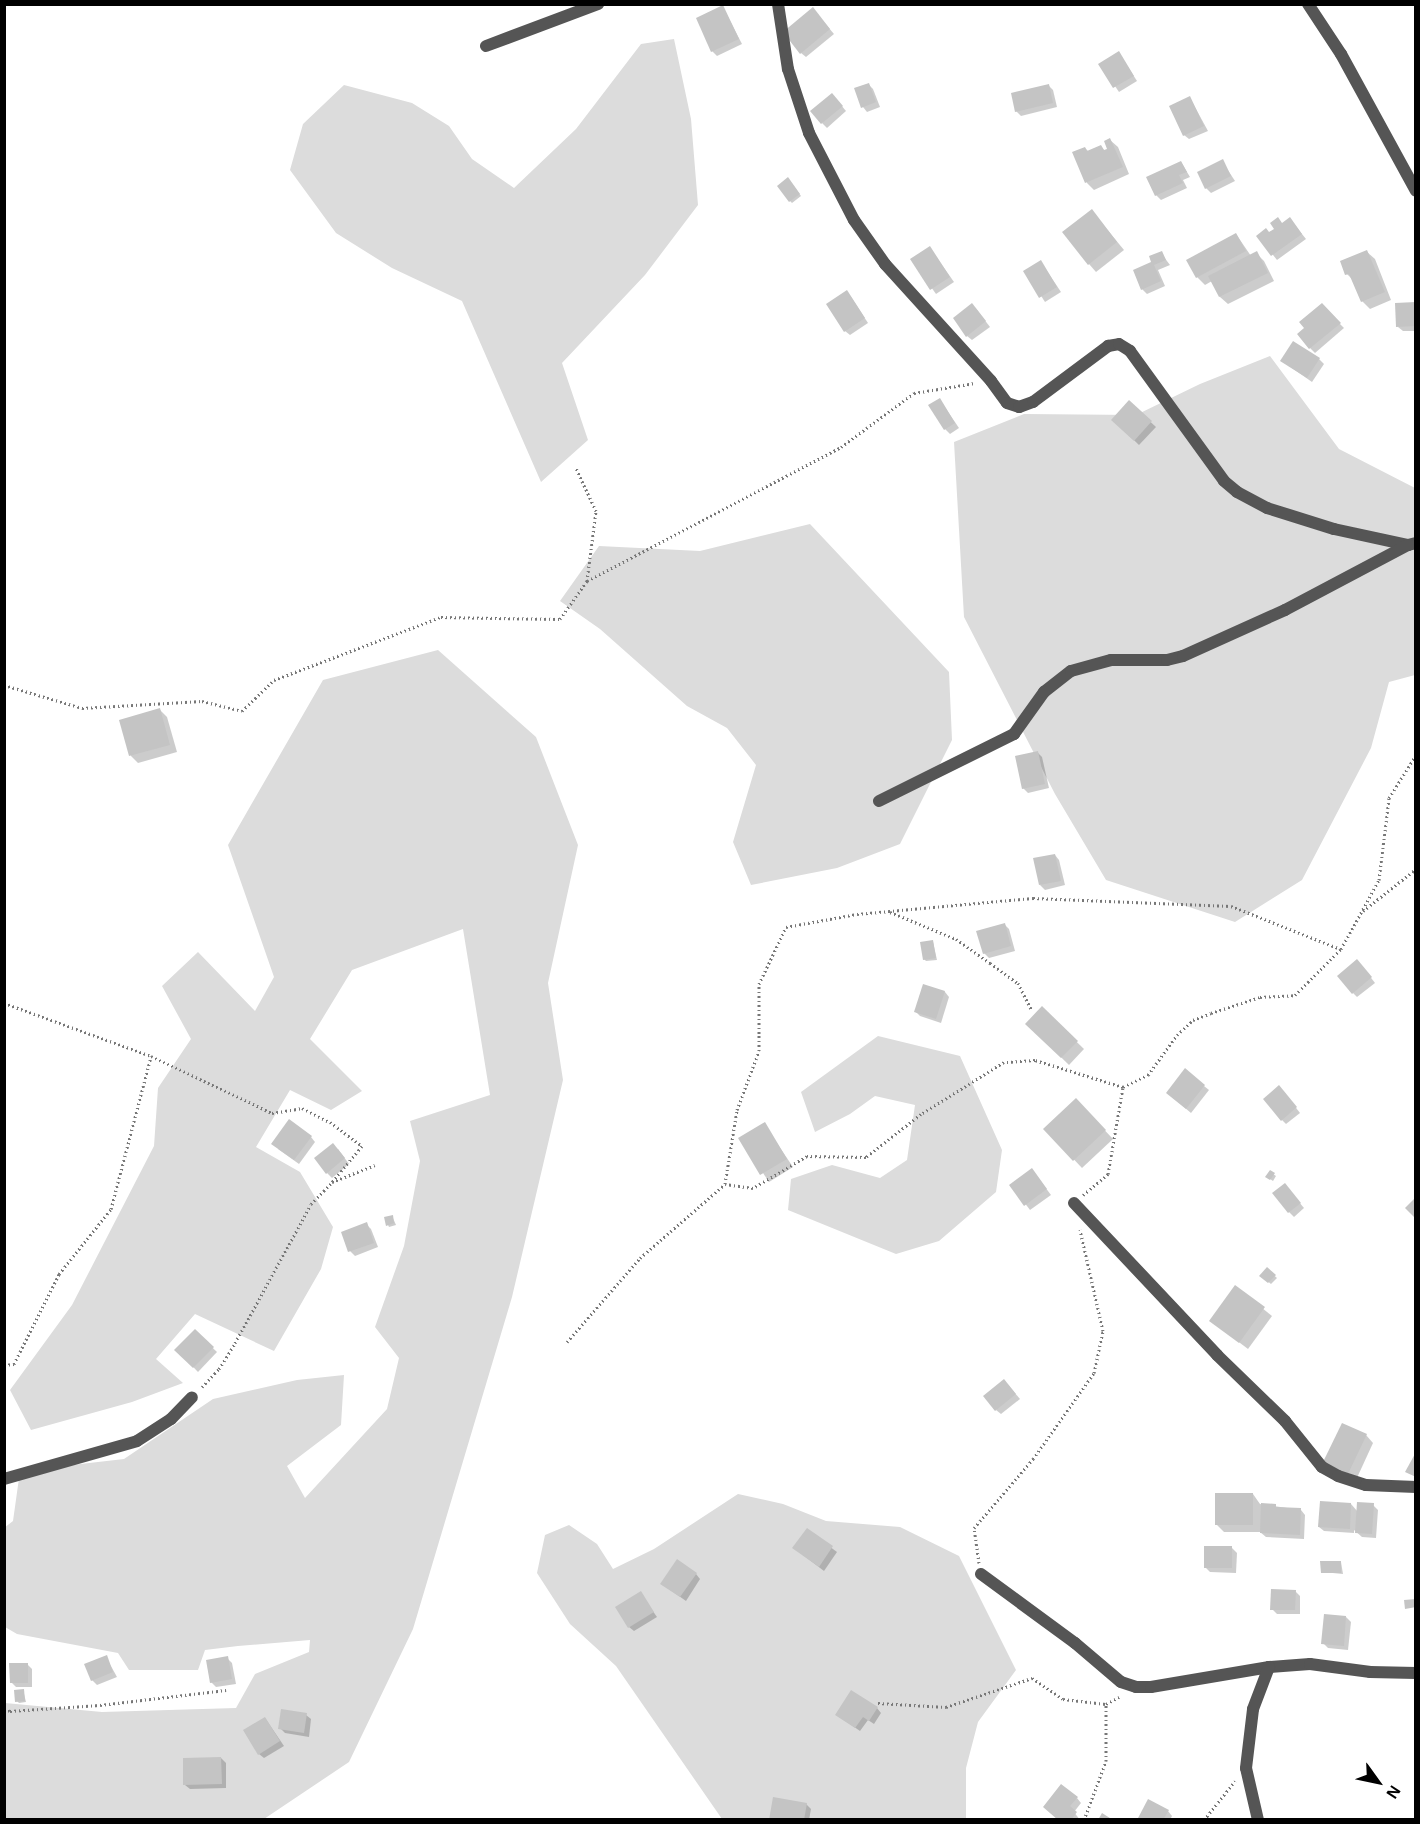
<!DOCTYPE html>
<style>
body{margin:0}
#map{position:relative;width:1420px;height:1824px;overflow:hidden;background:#fff;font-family:Helvetica,sans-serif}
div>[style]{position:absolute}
.green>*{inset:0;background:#dcdcdc}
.shadow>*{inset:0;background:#0003}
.building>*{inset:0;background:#c4c4c4}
.path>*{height:3px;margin-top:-1.5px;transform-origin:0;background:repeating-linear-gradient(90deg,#777 0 1.5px,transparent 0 4.5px)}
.minor>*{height:12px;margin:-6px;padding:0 6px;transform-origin:6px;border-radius:6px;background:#555}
span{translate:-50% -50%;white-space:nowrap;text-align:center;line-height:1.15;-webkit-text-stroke:5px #fff;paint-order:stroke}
.frame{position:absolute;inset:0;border:6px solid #000;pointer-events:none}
.north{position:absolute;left:1348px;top:1752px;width:60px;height:60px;-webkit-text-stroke:4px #fff;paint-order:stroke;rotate:123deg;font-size:16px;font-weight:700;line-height:24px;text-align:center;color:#000}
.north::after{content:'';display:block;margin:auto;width:21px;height:27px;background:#000;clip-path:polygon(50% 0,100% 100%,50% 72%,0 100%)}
</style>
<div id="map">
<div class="green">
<div style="clip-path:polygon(674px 39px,691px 119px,698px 205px,645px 275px,562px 363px,588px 440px,541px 482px,462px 301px,392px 268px,336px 233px,290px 170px,303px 124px,344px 85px,412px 103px,449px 126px,472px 159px,514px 188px,576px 129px,641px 44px)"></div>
<div style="clip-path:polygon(1270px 356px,1339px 449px,1415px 488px,1415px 675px,1389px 682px,1371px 748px,1302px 880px,1235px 922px,1106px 880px,1055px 794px,964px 617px,954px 442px,1024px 414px,1136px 415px,1200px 384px)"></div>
<div style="clip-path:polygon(810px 524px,949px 672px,952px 740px,900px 844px,837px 868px,751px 885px,733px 842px,756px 765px,727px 728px,687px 706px,600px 629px,560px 601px,599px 546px,700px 551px)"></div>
<div style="clip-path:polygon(438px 650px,536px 737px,578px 845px,548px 983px,563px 1080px,512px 1297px,413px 1629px,349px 1762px,264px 1819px,5px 1819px,5px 1703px,102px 1712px,236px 1708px,255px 1674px,309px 1652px,310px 1640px,238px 1646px,205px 1650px,198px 1670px,129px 1670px,118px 1653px,17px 1634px,5px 1627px,4px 1528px,13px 1521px,20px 1471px,124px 1459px,213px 1399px,297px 1380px,344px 1375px,341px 1425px,287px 1466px,305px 1498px,387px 1409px,399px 1358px,375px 1327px,404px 1246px,420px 1161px,410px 1121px,490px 1095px,463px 929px,352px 970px,310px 1039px,362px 1091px,331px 1110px,290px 1090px,256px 1147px,300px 1172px,333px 1227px,321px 1269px,274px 1351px,195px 1314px,156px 1359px,183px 1383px,132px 1402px,31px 1430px,10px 1390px,72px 1305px,154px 1146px,158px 1088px,191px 1039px,162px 986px,198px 952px,255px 1011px,274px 977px,228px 845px,323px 680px)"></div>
<div style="clip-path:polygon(878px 1036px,960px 1056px,1002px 1150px,996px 1192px,939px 1241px,896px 1254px,788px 1210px,791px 1179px,832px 1165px,880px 1178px,907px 1160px,915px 1105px,875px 1096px,850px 1114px,815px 1132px,801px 1092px)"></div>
<div style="clip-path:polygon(738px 1494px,783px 1504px,826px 1521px,900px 1527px,959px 1556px,1016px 1670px,978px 1722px,966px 1768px,966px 1819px,722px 1819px,616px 1666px,570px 1624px,537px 1573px,545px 1535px,569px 1525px,597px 1544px,613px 1569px,654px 1549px)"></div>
</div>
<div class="shadow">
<div style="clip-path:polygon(723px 7px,742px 44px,717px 56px,712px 51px)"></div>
<div style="clip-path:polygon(817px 14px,834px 34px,806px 57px,801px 53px)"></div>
<div style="clip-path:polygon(1119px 53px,1137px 81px,1119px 92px,1100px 64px)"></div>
<div style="clip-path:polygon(868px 84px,873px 89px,880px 107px,867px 112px,863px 107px)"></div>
<div style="clip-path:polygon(1048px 85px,1053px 90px,1057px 107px,1021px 116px,1016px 111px)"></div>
<div style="clip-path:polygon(1190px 98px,1208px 131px,1189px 139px,1184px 135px)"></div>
<div style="clip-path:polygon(836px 99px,846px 111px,827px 128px,822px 123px)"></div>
<div style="clip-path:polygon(1110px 140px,1118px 147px,1129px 174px,1094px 190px,1087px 183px,1074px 153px,1085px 148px,1089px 152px,1101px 147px,1105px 151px,1109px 150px)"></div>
<div style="clip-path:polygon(1222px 161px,1235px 181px,1211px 193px,1206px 188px)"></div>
<div style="clip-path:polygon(1181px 162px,1190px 177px,1183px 180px,1187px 188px,1161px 200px,1156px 195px)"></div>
<div style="clip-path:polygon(790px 181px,801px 196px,792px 203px,790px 201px)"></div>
<div style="clip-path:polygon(1092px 211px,1124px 250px,1096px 272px,1089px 264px)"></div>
<div style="clip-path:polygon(1283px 224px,1294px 224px,1306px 239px,1277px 260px,1258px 236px,1270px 234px)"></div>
<div style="clip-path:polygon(1236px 234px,1251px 256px,1256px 253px,1264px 261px,1274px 281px,1228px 304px,1220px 297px,1212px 281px,1205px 285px,1197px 277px,1188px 260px)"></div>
<div style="clip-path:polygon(930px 248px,954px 282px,936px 294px,912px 260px)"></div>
<div style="clip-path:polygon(1367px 252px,1375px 259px,1391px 300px,1370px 309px,1362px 301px,1354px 281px,1347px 274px)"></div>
<div style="clip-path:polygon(1161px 253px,1170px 265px,1158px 270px,1165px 286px,1147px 294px,1142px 289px,1153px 263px)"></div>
<div style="clip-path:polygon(1041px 262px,1061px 292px,1045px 302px,1025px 271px)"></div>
<div style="clip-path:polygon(851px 297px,868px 323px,850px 335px,845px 331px)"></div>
<div style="clip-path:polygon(1416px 304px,1416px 331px,1403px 331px,1398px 327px)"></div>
<div style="clip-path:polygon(1321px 305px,1344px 328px,1315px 353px,1310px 348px,1306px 328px)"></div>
<div style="clip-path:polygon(977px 310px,990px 327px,972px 340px,967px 336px)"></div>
<div style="clip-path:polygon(1319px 359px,1324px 364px,1312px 382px,1282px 361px)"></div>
<div style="clip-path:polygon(940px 400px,959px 428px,950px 434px,945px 429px)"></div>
<div style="clip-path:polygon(1129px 402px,1156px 427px,1139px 445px,1113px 420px)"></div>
<div style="clip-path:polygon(160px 710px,167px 717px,177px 752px,138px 763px,131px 756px,121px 721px)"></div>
<div style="clip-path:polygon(1037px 752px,1042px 757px,1049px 788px,1028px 793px,1023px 788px)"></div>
<div style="clip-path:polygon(1055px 855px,1059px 860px,1065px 885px,1045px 890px,1040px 885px)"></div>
<div style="clip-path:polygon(1004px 924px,1009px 929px,1015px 951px,989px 958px,984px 953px)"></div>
<div style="clip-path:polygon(933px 942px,937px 960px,926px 961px,924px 959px)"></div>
<div style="clip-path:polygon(1362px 966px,1375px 983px,1357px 997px,1353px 993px)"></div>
<div style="clip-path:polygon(924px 986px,945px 992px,949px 997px,941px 1023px,920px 1016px,915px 1011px)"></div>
<div style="clip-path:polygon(1042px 1008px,1084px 1049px,1069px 1065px,1027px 1024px)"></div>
<div style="clip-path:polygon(1204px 1086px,1209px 1090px,1191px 1113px,1172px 1097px)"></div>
<div style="clip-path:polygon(1284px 1092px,1300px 1113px,1286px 1124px,1282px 1120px)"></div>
<div style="clip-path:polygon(1076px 1100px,1113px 1139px,1082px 1168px,1045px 1129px)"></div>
<div style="clip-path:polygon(764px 1124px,793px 1167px,769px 1182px,740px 1139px)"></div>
<div style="clip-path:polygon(311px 1137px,315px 1142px,299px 1164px,278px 1149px)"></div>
<div style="clip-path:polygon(338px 1149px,349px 1164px,332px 1178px,327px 1173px)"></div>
<div style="clip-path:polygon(1270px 1172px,1276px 1176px,1273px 1181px,1267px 1177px)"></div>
<div style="clip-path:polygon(1036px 1175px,1051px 1195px,1030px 1210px,1011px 1185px)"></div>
<div style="clip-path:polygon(1289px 1190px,1304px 1208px,1294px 1217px,1289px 1212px)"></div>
<div style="clip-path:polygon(392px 1216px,396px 1225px,389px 1227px,388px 1225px)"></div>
<div style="clip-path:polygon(366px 1224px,371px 1229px,378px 1247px,355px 1256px,350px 1251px)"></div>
<div style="clip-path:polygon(1267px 1269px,1277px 1278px,1271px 1284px,1261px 1276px)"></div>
<div style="clip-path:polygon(1236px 1287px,1272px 1316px,1248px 1349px,1211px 1321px)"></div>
<div style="clip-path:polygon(195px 1331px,217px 1352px,198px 1372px,177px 1350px)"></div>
<div style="clip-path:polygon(1009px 1386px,1020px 1399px,1001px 1414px,996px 1410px)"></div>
<div style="clip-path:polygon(1366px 1435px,1373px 1443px,1356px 1480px,1332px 1469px)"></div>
<div style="clip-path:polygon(1253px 1494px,1260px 1504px,1301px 1510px,1305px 1515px,1304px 1539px,1266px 1537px,1260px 1532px,1224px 1532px,1216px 1524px)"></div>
<div style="clip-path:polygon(1351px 1504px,1358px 1512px,1373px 1505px,1378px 1510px,1376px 1538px,1362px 1537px,1354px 1530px,1354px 1533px,1324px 1531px,1319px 1527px)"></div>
<div style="clip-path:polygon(807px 1530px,837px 1552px,824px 1571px,794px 1548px)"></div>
<div style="clip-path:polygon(1232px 1548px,1237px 1553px,1236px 1573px,1210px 1572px,1206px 1568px)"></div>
<div style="clip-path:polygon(1341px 1562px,1343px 1574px,1322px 1572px)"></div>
<div style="clip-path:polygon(696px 1574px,700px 1579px,686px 1601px,662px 1584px)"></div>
<div style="clip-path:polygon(1295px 1591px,1300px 1596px,1300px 1614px,1277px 1614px,1272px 1609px)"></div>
<div style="clip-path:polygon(640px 1593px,657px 1617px,634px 1631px,629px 1627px)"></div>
<div style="clip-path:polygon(1346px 1617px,1351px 1622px,1348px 1650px,1328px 1648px,1323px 1643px)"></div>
<div style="clip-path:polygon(106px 1657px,117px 1677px,97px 1685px,92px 1680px)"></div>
<div style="clip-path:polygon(227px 1658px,232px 1663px,236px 1684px,216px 1687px,211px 1682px)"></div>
<div style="clip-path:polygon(27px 1664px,32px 1669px,32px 1687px,16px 1687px,11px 1682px)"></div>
<div style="clip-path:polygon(23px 1690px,26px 1702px,19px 1703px,17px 1701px)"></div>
<div style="clip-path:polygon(877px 1708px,881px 1713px,874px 1724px,868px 1720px,860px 1731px,837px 1715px)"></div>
<div style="clip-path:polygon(306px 1715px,311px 1719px,309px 1737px,285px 1733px,280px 1728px)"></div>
<div style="clip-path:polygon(265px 1718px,284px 1746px,264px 1758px,259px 1754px)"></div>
<div style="clip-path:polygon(221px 1758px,226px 1763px,226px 1788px,190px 1789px,185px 1785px)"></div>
<div style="clip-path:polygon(1077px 1798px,1081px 1803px,1074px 1812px,1080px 1820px,1059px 1820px,1050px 1812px)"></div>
<div style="clip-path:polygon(806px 1804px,811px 1809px,809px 1820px,771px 1820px)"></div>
<div style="clip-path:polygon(1168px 1811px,1172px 1816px,1170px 1820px,1139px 1820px)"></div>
</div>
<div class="building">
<div style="clip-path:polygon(723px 5px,739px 39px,711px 52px,696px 18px)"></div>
<div style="clip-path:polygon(813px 7px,830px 29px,800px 54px,783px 32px)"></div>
<div style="clip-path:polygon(1119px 51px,1134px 76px,1113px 88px,1098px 64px)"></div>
<div style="clip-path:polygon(869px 83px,876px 102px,861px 108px,854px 88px)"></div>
<div style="clip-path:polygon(1049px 84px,1053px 103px,1015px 112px,1011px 93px)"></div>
<div style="clip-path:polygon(832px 93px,843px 106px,821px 124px,810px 111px)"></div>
<div style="clip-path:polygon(1190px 96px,1204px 126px,1183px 136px,1169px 106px)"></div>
<div style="clip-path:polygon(1110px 138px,1123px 167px,1085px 183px,1072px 152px,1085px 147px,1087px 151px,1101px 145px,1104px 150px,1107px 149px,1104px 141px)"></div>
<div style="clip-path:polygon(1223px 159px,1231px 176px,1205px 189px,1197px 172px)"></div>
<div style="clip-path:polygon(1181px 161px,1187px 172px,1179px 175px,1183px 183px,1155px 196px,1146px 177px)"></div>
<div style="clip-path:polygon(788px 177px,800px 194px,789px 202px,777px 186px)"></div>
<div style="clip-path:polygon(1092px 209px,1117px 242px,1088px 265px,1062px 232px)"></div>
<div style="clip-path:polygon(1278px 217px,1282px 223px,1290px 217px,1302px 234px,1271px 256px,1256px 236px,1266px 228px,1269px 232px,1274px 229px,1270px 223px)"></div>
<div style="clip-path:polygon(1236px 233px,1246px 251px,1196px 278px,1186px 260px)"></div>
<div style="clip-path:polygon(930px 246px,950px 277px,930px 290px,910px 259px)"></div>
<div style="clip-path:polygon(1367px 250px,1385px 292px,1361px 302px,1349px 274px,1345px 275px,1340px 261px)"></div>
<div style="clip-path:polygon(1162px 251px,1166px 260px,1154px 265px,1161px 281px,1141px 290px,1133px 270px,1151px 262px,1149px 256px)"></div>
<div style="clip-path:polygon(1257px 251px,1268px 273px,1219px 297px,1208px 276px)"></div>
<div style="clip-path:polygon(1041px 260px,1057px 287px,1039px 298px,1023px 271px)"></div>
<div style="clip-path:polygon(847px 290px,865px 318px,844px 332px,826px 304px)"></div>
<div style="clip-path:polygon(1416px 302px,1416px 326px,1396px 327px,1395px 303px)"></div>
<div style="clip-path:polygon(972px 303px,986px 321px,966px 337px,953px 318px)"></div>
<div style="clip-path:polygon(1322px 303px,1341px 323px,1309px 349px,1297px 334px,1304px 328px,1299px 322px)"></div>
<div style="clip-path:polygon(1293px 341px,1320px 358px,1307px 378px,1280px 361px)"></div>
<div style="clip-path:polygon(940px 398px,955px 423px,944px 430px,928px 405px)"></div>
<div style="clip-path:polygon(1129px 400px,1152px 421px,1134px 441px,1111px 420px)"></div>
<div style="clip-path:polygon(160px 708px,170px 745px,129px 756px,119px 720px)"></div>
<div style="clip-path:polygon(1038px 751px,1045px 784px,1022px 789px,1015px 756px)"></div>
<div style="clip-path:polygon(1055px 854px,1061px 881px,1039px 885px,1033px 858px)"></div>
<div style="clip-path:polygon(1005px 923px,1011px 946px,983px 954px,976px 931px)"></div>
<div style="clip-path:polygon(933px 940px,936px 958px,923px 960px,920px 942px)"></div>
<div style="clip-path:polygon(1357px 959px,1372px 977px,1352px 994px,1337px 976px)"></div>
<div style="clip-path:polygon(923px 984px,945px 991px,936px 1019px,914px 1012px)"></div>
<div style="clip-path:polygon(1042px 1006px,1078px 1041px,1061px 1058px,1025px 1024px)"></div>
<div style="clip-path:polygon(1185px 1068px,1205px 1085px,1186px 1109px,1166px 1093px)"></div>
<div style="clip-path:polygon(1279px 1085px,1297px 1107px,1281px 1121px,1263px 1099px)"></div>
<div style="clip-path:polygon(1076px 1098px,1106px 1130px,1073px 1161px,1043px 1129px)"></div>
<div style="clip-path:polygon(289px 1119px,312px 1136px,294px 1160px,271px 1144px)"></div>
<div style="clip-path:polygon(765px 1122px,787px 1159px,760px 1175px,738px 1138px)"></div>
<div style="clip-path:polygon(333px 1143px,345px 1158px,326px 1174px,314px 1158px)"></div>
<div style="clip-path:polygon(1032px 1168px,1047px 1189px,1024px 1206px,1009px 1185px)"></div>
<div style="clip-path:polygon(1270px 1170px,1275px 1173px,1270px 1180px,1265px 1177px)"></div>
<div style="clip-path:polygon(1285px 1183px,1301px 1203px,1288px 1213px,1272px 1193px)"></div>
<div style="clip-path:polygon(1416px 1197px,1416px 1219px,1405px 1208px)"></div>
<div style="clip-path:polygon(393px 1215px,394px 1223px,386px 1226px,384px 1217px)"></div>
<div style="clip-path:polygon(367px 1222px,374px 1243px,348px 1252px,341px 1232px)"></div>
<div style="clip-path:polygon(1267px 1267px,1276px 1275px,1268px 1283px,1259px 1276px)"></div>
<div style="clip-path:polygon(1235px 1285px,1265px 1307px,1239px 1343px,1209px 1321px)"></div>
<div style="clip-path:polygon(195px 1329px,214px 1347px,193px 1368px,174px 1350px)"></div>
<div style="clip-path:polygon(1004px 1379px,1016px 1394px,995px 1411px,983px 1396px)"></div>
<div style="clip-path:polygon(1342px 1423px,1367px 1434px,1348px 1474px,1323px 1462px)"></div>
<div style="clip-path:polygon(1416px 1452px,1416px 1477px,1405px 1472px)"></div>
<div style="clip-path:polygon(1215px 1493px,1253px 1493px,1253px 1525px,1215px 1525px)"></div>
<div style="clip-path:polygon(1320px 1501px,1351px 1503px,1350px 1529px,1318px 1527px)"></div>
<div style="clip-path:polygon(1357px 1502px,1374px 1503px,1372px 1534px,1355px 1533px)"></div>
<div style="clip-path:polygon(1261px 1503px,1276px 1504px,1276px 1507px,1301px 1508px,1300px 1535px,1260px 1533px)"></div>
<div style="clip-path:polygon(807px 1528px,833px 1546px,819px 1567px,792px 1548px)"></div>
<div style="clip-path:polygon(1204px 1546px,1232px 1546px,1232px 1568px,1204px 1568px)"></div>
<div style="clip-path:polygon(677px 1559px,697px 1573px,680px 1597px,660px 1584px)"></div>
<div style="clip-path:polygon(1320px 1561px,1341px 1561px,1341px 1573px,1321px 1573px)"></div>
<div style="clip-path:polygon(1271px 1589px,1296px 1590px,1295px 1610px,1270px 1610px)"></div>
<div style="clip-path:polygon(641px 1591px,654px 1612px,628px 1628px,615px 1607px)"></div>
<div style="clip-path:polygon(1416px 1599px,1416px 1607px,1405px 1609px,1404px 1600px)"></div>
<div style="clip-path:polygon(1324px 1614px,1346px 1616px,1344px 1646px,1321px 1644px)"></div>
<div style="clip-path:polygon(107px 1655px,113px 1672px,91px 1681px,84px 1664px)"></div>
<div style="clip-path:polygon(228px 1656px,232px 1679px,210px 1683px,206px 1660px)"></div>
<div style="clip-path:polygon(9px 1663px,28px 1663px,28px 1683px,10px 1683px)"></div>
<div style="clip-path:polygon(24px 1689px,25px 1701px,15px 1702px,14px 1690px)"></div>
<div style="clip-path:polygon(851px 1690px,878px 1707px,869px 1721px,863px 1717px,855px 1728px,835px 1715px)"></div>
<div style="clip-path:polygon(281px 1709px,307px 1713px,304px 1733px,278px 1729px)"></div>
<div style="clip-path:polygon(265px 1717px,280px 1741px,258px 1755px,243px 1730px)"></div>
<div style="clip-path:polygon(221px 1757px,222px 1784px,183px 1785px,183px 1758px)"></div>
<div style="clip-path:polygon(1061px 1784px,1078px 1797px,1070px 1806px,1077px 1812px,1071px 1820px,1058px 1820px,1043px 1807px)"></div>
<div style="clip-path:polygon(773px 1797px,807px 1803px,804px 1820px,769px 1820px)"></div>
<div style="clip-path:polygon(1148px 1799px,1169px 1810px,1163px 1820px,1137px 1820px)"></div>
<div style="clip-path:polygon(1102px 1813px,1113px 1820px,1098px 1820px)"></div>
</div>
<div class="path">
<div style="left:587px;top:581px;width:287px;rotate:-27.8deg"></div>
<div style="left:841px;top:447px;width:91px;rotate:-36.5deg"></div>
<div style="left:914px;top:393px;width:62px;rotate:-9.3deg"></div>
<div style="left:4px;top:685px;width:81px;rotate:16.4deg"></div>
<div style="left:82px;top:708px;width:120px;rotate:-3.3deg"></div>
<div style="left:202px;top:701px;width:41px;rotate:14deg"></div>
<div style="left:242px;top:711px;width:45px;rotate:-44.1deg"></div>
<div style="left:274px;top:680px;width:178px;rotate:-20.7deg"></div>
<div style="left:441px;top:617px;width:119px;rotate:1deg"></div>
<div style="left:560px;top:619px;width:47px;rotate:-54.6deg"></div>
<div style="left:587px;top:581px;width:71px;rotate:-82.7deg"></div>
<div style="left:596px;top:511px;width:47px;rotate:-114.9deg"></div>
<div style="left:1363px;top:911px;width:68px;rotate:-38.4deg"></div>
<div style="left:890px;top:912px;width:71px;rotate:22.2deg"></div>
<div style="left:956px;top:939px;width:42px;rotate:35.2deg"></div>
<div style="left:990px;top:963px;width:34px;rotate:36deg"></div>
<div style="left:1018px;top:983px;width:30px;rotate:63deg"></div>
<div style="left:4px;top:1003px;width:156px;rotate:19.8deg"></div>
<div style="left:151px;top:1056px;width:134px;rotate:25.2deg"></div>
<div style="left:272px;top:1113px;width:30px;rotate:-9deg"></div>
<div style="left:302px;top:1108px;width:31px;rotate:27deg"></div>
<div style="left:330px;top:1122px;width:40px;rotate:37deg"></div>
<div style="left:362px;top:1146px;width:47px;rotate:129.8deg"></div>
<div style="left:1123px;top:1087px;width:92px;rotate:-162.9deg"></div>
<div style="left:1035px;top:1060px;width:31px;rotate:176deg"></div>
<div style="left:1004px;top:1062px;width:98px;rotate:147.9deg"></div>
<div style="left:921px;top:1114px;width:70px;rotate:142deg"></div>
<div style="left:866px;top:1157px;width:59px;rotate:-179deg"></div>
<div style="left:807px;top:1156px;width:63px;rotate:149.3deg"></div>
<div style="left:753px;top:1188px;width:28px;rotate:-172deg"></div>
<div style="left:725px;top:1184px;width:75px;rotate:-80.8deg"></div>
<div style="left:737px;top:1110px;width:63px;rotate:-69.6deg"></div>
<div style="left:759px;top:1051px;width:67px;rotate:-90deg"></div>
<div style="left:759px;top:984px;width:63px;rotate:-64.7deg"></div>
<div style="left:786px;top:927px;width:72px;rotate:-10.4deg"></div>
<div style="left:857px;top:914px;width:177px;rotate:-5.2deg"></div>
<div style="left:1033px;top:898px;width:198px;rotate:2.3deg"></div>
<div style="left:1231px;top:906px;width:118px;rotate:21.4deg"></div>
<div style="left:1083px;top:1195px;width:33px;rotate:-40deg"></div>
<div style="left:1108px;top:1174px;width:88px;rotate:-80.2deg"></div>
<div style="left:1123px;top:1087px;width:28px;rotate:-26deg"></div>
<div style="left:1148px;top:1075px;width:49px;rotate:-54.1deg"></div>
<div style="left:1177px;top:1035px;width:22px;rotate:-43deg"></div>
<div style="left:1193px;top:1020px;width:19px;rotate:-21deg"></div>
<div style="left:1211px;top:1013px;width:52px;rotate:-18.1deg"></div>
<div style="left:1260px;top:997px;width:35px;rotate:-3deg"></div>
<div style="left:1295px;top:995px;width:65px;rotate:-45deg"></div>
<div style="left:1341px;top:949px;width:79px;rotate:-61.2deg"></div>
<div style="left:1379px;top:880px;width:83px;rotate:-83deg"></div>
<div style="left:1389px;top:798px;width:51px;rotate:-57.9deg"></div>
<div style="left:567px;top:1342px;width:111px;rotate:-49deg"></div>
<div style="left:640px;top:1258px;width:113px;rotate:-41deg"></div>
<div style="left:4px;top:1365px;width:10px;rotate:-6deg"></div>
<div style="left:14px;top:1364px;width:101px;rotate:-63.4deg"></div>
<div style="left:59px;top:1274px;width:83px;rotate:-51.3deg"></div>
<div style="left:111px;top:1209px;width:158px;rotate:-75.3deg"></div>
<div style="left:202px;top:1387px;width:25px;rotate:-47deg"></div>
<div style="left:219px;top:1369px;width:31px;rotate:-58deg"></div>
<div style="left:235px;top:1343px;width:158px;rotate:-61.3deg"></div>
<div style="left:311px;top:1204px;width:30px;rotate:-46deg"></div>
<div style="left:332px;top:1182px;width:46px;rotate:-21.6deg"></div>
<div style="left:979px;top:1563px;width:35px;rotate:-98deg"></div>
<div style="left:974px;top:1528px;width:91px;rotate:-49.5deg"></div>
<div style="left:1033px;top:1459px;width:105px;rotate:-54.7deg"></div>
<div style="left:1094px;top:1373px;width:43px;rotate:-77.9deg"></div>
<div style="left:1103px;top:1331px;width:104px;rotate:-102.8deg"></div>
<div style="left:878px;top:1703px;width:68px;rotate:3.4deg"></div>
<div style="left:946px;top:1707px;width:91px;rotate:-18.6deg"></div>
<div style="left:1032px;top:1678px;width:37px;rotate:34deg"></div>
<div style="left:1063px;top:1699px;width:43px;rotate:6.6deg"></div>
<div style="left:4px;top:1709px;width:6px;rotate:18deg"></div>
<div style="left:10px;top:1711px;width:90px;rotate:-3.8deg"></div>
<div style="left:100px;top:1705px;width:127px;rotate:-6.8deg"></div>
<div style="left:1084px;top:1820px;width:63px;rotate:-69.6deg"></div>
<div style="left:1106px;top:1761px;width:57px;rotate:-90deg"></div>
<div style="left:1106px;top:1704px;width:15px;rotate:-28deg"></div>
<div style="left:1204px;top:1820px;width:50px;rotate:-51.5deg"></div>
</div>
<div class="minor">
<div style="left:778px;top:4px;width:66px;rotate:81.3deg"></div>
<div style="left:788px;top:69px;width:67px;rotate:71.8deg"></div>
<div style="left:809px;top:133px;width:98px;rotate:62.7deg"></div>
<div style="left:854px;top:220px;width:54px;rotate:54.8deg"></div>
<div style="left:885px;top:264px;width:158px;rotate:47.8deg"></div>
<div style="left:991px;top:381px;width:27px;rotate:54deg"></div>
<div style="left:1007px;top:403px;width:13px;rotate:18deg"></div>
<div style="left:1019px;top:407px;width:15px;rotate:-20deg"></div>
<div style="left:1033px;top:402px;width:94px;rotate:-36.7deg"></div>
<div style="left:1108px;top:346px;width:11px;rotate:-10deg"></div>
<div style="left:1119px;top:344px;width:13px;rotate:32deg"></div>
<div style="left:1130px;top:351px;width:160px;rotate:54.1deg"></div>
<div style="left:1224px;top:481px;width:17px;rotate:40deg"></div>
<div style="left:1237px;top:492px;width:34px;rotate:28deg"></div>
<div style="left:1267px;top:508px;width:70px;rotate:17.4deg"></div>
<div style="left:1334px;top:529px;width:76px;rotate:12.2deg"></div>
<div style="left:1408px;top:545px;width:8px;rotate:-14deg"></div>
<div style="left:1308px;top:4px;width:60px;rotate:56.6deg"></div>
<div style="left:1341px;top:54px;width:156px;rotate:61.3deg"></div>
<div style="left:486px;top:46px;width:120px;rotate:-20.6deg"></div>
<div style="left:879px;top:801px;width:151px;rotate:-26.4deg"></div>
<div style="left:1014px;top:734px;width:52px;rotate:-54.5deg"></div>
<div style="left:1044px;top:692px;width:34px;rotate:-38deg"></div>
<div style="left:1071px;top:671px;width:41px;rotate:-15.4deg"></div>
<div style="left:1111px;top:660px;width:56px"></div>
<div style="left:1167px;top:660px;width:16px;rotate:-14deg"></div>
<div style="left:1183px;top:656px;width:112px;rotate:-24.3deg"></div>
<div style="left:1285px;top:610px;width:139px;rotate:-27.9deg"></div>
<div style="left:1074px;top:1203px;width:209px;rotate:46.7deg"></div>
<div style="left:1217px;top:1355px;width:95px;rotate:44.1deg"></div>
<div style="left:1285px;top:1421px;width:59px;rotate:51.2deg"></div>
<div style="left:1322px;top:1467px;width:18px;rotate:29deg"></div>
<div style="left:1338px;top:1476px;width:29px;rotate:18deg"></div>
<div style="left:1366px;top:1485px;width:50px;rotate:2.3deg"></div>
<div style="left:4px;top:1479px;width:138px;rotate:-15.9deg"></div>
<div style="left:137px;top:1441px;width:40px;rotate:-32.9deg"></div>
<div style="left:171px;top:1419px;width:30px;rotate:-46deg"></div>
<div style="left:981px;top:1574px;width:117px;rotate:36.3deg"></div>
<div style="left:1075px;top:1643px;width:60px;rotate:40.3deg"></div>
<div style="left:1121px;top:1682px;width:16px;rotate:18deg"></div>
<div style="left:1136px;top:1687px;width:15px"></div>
<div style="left:1151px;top:1687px;width:120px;rotate:-9.6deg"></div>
<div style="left:1269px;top:1667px;width:41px;rotate:-4.2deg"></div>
<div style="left:1310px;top:1664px;width:61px;rotate:7.6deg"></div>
<div style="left:1370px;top:1672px;width:46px;rotate:1.2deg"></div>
<div style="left:1258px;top:1820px;width:53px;rotate:-103deg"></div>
<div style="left:1246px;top:1768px;width:59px;rotate:-83.2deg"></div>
<div style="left:1253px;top:1709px;width:45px;rotate:-69.1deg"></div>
</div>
<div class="frame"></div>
<div class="north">N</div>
</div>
